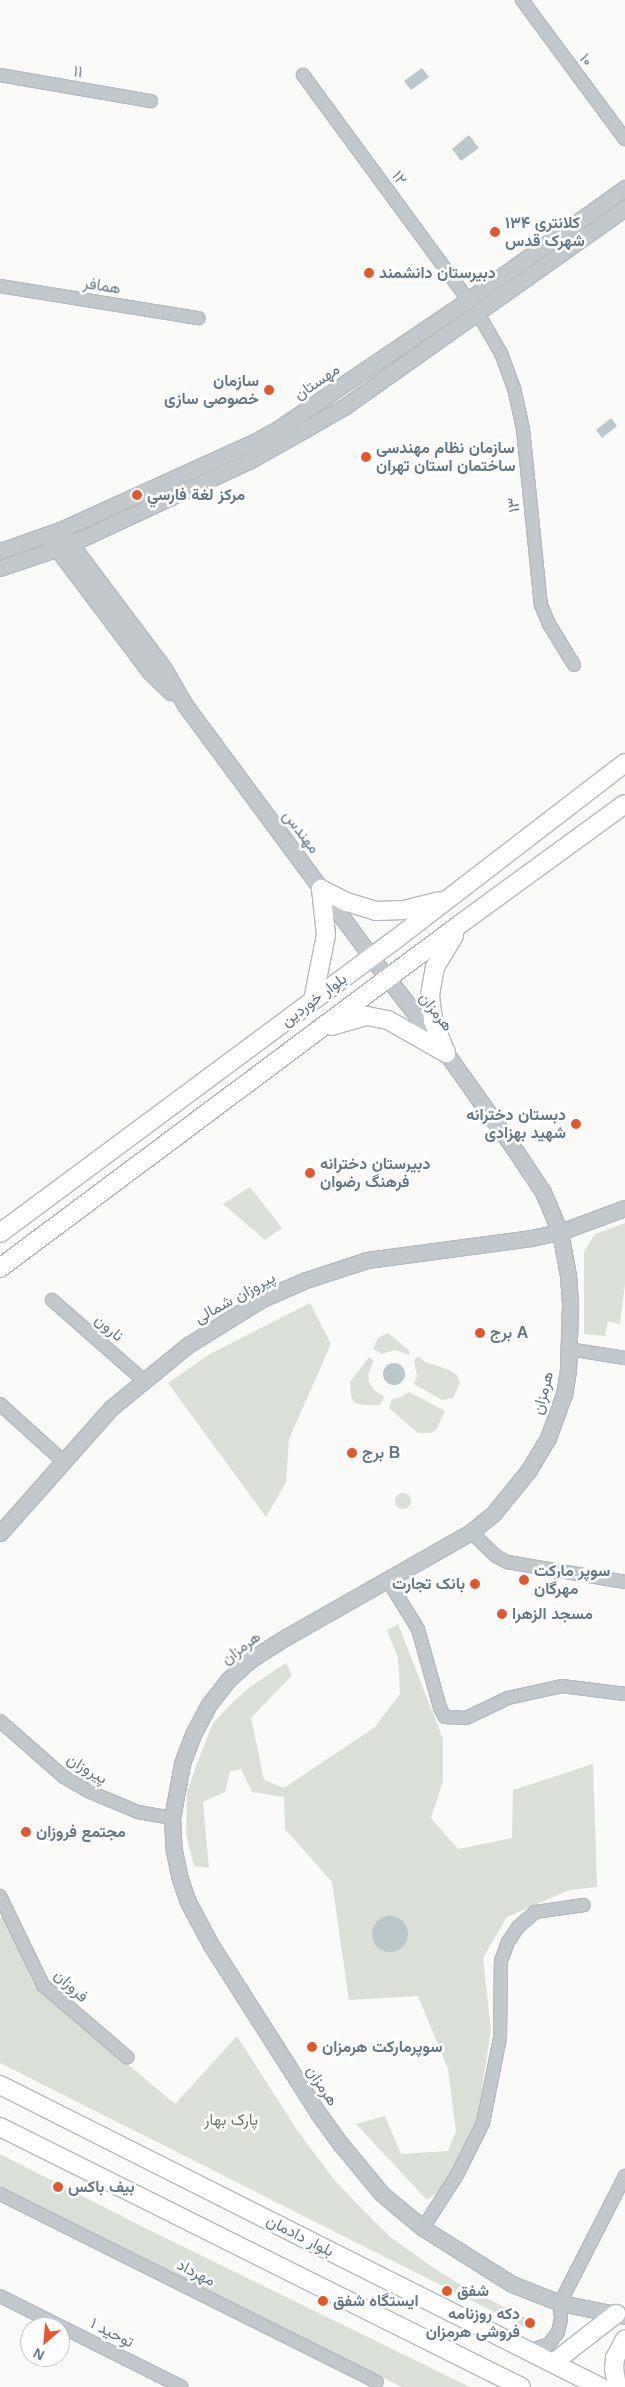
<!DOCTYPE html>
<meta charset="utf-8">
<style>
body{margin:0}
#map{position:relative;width:625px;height:2387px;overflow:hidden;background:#fafaf8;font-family:Arial,Vazirmatn,sans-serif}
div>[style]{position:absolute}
.green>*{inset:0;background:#dadfd7}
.round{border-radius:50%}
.water>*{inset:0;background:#bbc7cb}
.roads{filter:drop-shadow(1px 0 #b3babf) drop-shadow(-1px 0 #b3babf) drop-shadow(0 1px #b3babf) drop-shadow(0 -1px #b3babf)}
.minor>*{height:12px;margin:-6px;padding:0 6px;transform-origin:6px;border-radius:6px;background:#c3c8cc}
.tertiary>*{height:15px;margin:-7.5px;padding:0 7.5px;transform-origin:7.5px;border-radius:7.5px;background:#c3c8cc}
.secondary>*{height:18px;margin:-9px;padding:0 9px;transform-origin:9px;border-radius:9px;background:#fff}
.dots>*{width:14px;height:14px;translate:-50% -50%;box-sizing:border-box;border:2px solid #fff;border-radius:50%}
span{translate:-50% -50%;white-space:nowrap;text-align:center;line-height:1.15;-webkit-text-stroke:5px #fff;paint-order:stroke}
.street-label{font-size:16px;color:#657683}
.poi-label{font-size:16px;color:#657683;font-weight:700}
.left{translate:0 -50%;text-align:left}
.right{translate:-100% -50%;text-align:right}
.park-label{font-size:16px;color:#687a64}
.north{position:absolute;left:20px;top:2317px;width:50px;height:50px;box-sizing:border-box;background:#fff;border:1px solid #c1c8cd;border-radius:50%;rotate:207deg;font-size:14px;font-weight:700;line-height:20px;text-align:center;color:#657683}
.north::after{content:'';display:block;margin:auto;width:18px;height:22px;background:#e4572e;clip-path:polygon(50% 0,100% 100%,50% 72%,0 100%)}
</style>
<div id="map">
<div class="green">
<div style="clip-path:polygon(250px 1187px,282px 1228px,265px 1240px,223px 1204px)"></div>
<div style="clip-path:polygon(625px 1223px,625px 1284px,620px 1324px,608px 1321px,605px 1336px,584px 1334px,584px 1252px,595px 1234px)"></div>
<div style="clip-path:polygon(310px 1303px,331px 1344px,289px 1439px,286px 1482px,266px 1517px,168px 1383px,210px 1354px)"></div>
<div style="clip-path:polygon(388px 1333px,410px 1351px,409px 1355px,395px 1350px,382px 1354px,373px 1349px,378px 1338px)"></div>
<div style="clip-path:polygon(418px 1356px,425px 1362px,449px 1370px,457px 1375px,460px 1383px,453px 1398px,442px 1400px,414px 1384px,417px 1376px,414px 1361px)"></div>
<div style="clip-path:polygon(369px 1357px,374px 1361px,368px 1374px,369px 1382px,373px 1389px,384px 1397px,380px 1405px,362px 1405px,355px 1403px,351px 1397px,350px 1382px)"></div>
<div style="clip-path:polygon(409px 1392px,445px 1411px,436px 1430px,431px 1433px,418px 1433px,389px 1408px,392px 1399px,401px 1397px)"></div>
<div class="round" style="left:395px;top:1493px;width:16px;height:16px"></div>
<div style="clip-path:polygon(398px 1624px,443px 1739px,443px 1781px,431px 1818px,458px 1849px,512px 1838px,513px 1790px,593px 1764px,597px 1887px,569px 1890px,507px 1917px,483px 1958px,491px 2030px,476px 2128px,441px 2190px,427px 2200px,356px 2124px,385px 2116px,401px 2154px,448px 2151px,456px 2131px,448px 2069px,418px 1996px,349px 2000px,332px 1882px,285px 1829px,284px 1797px,252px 1792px,241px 1769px,230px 1771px,225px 1792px,203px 1802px,209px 1868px,194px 1866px,186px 1834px,187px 1792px,196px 1766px,213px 1723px,233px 1702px,250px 1687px,286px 1663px,292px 1675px,251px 1718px,264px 1780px,284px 1788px,375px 1727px,400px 1694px,398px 1658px,387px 1630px)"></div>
<div style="clip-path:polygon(3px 1915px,34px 1985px,175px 2104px,237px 2036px,297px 2130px,332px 2177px,357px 2204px,389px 2236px,435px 2269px,466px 2288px,528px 2319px,524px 2327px,0 2063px,0 1919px)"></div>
<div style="clip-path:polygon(0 2154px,143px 2227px,470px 2387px,402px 2387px,0 2187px)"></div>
</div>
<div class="water">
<div style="clip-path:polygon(422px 68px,429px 77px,411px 90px,404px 81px)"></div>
<div style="clip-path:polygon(469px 135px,479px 148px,461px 161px,452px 149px)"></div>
<div style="clip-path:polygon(611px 418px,617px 426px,602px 438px,596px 430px)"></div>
<div class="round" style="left:383px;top:1363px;width:22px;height:22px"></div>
<div class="round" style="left:372px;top:1916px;width:36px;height:36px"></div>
</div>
<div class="roads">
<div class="minor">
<div style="left:522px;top:0;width:173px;rotate:53.5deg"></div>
<div style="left:0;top:75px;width:153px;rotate:9.8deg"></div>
<div style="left:303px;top:75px;width:279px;rotate:53.7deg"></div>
<div style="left:0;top:286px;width:201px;rotate:9.2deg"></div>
<div style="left:477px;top:312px;width:48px;rotate:59.7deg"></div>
<div style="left:501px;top:353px;width:37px;rotate:70deg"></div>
<div style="left:514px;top:388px;width:42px;rotate:77.6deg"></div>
<div style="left:523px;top:429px;width:177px;rotate:84.2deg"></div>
<div style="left:541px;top:605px;width:21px;rotate:67deg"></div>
<div style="left:549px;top:624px;width:48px;rotate:58.6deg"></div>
<div style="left:52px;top:1300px;width:121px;rotate:41.3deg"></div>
<div style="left:569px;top:1349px;width:57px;rotate:9.1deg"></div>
<div style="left:0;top:1404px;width:86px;rotate:42.2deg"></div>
<div style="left:471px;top:1532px;width:35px;rotate:44deg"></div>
<div style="left:496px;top:1556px;width:13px;rotate:29deg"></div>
<div style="left:507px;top:1562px;width:120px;rotate:9.6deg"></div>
<div style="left:387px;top:1579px;width:59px;rotate:58.2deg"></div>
<div style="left:418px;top:1629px;width:82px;rotate:74.4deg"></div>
<div style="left:440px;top:1708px;width:10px;rotate:61deg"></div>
<div style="left:445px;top:1717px;width:21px;rotate:3deg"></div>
<div style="left:466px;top:1718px;width:47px;rotate:-25.5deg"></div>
<div style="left:508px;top:1698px;width:55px;rotate:-12.5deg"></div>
<div style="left:562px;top:1686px;width:64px;rotate:7.2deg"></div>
<div style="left:0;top:1721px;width:85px;rotate:41.2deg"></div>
<div style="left:64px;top:1777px;width:30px;rotate:30deg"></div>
<div style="left:90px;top:1792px;width:52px;rotate:22.6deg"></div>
<div style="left:138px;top:1812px;width:35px;rotate:10deg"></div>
<div style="left:0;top:1896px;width:99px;rotate:64.2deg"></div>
<div style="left:43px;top:1985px;width:111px;rotate:40.6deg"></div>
<div style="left:0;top:2194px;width:421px;rotate:26.5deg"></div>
<div style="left:423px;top:2228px;width:63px;rotate:-57.3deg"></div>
<div style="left:457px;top:2175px;width:58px;rotate:-63.4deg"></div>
<div style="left:483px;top:2123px;width:87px;rotate:-78.7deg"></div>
<div style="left:500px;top:2038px;width:77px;rotate:-89.3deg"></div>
<div style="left:501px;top:1961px;width:20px;rotate:-70deg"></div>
<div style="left:508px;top:1942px;width:18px;rotate:-56deg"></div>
<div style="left:518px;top:1927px;width:23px;rotate:-41deg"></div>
<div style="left:535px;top:1912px;width:49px;rotate:-8.1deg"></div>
<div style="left:0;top:2296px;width:203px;rotate:26.6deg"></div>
<div style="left:528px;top:2351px;width:22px;rotate:-18deg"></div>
<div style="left:549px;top:2344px;width:15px;rotate:-53deg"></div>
<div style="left:558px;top:2332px;width:13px;rotate:-77deg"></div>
<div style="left:561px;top:2319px;width:16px;rotate:-94deg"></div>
<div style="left:560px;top:2303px;width:143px;rotate:-62.9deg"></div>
</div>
<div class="tertiary">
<div style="left:60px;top:530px;width:171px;rotate:53.1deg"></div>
<div style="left:163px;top:667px;width:44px;rotate:59.9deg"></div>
<div style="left:185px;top:705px;width:341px;rotate:53.5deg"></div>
<div style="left:388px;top:979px;width:94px;rotate:51.9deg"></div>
<div style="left:446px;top:1053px;width:123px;rotate:54.6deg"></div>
<div style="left:517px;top:1153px;width:47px;rotate:56.3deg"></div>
<div style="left:543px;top:1192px;width:43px;rotate:67deg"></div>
<div style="left:560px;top:1232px;width:44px;rotate:79.5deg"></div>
<div style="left:568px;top:1275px;width:31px;rotate:86deg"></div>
<div style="left:570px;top:1306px;width:64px;rotate:91.8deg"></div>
<div style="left:568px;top:1370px;width:24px;rotate:99deg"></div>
<div style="left:564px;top:1394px;width:47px;rotate:110deg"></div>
<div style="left:548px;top:1438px;width:39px;rotate:121deg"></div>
<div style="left:528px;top:1471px;width:55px;rotate:129.1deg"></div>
<div style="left:493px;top:1514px;width:28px;rotate:141deg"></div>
<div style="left:471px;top:1532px;width:213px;rotate:150.4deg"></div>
<div style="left:286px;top:1637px;width:43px;rotate:147.4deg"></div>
<div style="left:250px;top:1660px;width:30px;rotate:138deg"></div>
<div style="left:228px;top:1680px;width:33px;rotate:128deg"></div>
<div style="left:208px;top:1706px;width:30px;rotate:118deg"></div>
<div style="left:194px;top:1732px;width:34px;rotate:111deg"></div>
<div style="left:182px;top:1764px;width:55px;rotate:100.5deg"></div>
<div style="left:172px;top:1818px;width:33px;rotate:87deg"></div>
<div style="left:174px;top:1851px;width:29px;rotate:78deg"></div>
<div style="left:180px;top:1879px;width:24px;rotate:71deg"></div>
<div style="left:188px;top:1902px;width:49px;rotate:61.9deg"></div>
<div style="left:211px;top:1945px;width:199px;rotate:57.5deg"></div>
<div style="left:318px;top:2113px;width:36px;rotate:54deg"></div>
<div style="left:339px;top:2142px;width:67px;rotate:50.4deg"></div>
<div style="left:382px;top:2194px;width:53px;rotate:39.7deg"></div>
<div style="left:423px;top:2228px;width:105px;rotate:32.2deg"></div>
<div style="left:512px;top:2284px;width:52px;rotate:21.6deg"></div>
<div style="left:560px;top:2303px;width:66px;rotate:11.3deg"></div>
<div style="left:52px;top:542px;width:163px;rotate:53deg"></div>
<div style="left:150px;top:672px;width:29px;rotate:44deg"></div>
<div style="left:0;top:551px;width:64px;rotate:-19.3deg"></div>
<div style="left:60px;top:530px;width:215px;rotate:-24.4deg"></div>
<div style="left:256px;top:441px;width:26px;rotate:-29deg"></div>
<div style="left:279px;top:428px;width:228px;rotate:-34.1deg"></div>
<div style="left:468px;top:300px;width:193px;rotate:-35.5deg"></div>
<div style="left:0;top:568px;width:74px;rotate:-18.9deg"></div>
<div style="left:70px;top:544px;width:197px;rotate:-24.9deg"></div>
<div style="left:249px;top:461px;width:63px;rotate:-29.4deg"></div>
<div style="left:304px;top:430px;width:46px;rotate:-29.9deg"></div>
<div style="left:344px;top:407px;width:344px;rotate:-35.3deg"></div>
<div style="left:0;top:1533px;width:167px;rotate:-48.4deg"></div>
<div style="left:111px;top:1408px;width:99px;rotate:-39.3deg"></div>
<div style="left:188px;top:1345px;width:87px;rotate:-31.9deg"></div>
<div style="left:262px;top:1299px;width:48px;rotate:-23.4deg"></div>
<div style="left:306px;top:1280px;width:64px;rotate:-18.2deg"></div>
<div style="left:367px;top:1260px;width:165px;rotate:-7.6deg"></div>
<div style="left:531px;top:1238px;width:30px;rotate:-12deg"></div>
<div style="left:560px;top:1232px;width:69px;rotate:-20.3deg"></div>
</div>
<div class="secondary">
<div style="left:321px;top:889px;width:29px;rotate:27deg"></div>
<div style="left:347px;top:902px;width:30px;rotate:17deg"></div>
<div style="left:376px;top:911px;width:28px;rotate:-2deg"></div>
<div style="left:404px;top:910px;width:36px;rotate:-14deg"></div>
<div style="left:313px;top:1000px;width:66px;rotate:-78.7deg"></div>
<div style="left:326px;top:935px;width:46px;rotate:-96.2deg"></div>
<div style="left:331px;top:1026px;width:37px;rotate:-16deg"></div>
<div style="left:367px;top:1016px;width:21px;rotate:11deg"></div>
<div style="left:388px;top:1020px;width:67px;rotate:29.6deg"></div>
<div style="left:446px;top:1053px;width:35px;rotate:-112deg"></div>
<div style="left:433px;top:1020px;width:25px;rotate:-97deg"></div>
<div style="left:430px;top:995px;width:28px;rotate:-80deg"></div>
<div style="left:435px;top:967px;width:37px;rotate:-59deg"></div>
<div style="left:0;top:1233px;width:487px;rotate:-36.6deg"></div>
<div style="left:391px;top:943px;width:295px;rotate:-37.6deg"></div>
<div style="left:0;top:1268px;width:578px;rotate:-36.77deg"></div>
<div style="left:463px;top:922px;width:200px;rotate:-36.1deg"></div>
<div style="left:0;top:2085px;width:672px;rotate:26.72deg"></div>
<div style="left:0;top:2127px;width:582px;rotate:26.52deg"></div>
<div style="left:553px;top:2363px;width:80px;rotate:-37.9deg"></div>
<div style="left:617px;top:2387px;width:18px;rotate:-99deg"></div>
<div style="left:614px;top:2369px;width:11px;rotate:-85deg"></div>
<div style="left:615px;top:2358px;width:21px;rotate:-62deg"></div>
</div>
</div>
<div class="dots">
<div style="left:495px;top:232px;background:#e4572e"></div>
<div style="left:369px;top:273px;background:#e4572e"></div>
<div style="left:269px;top:390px;background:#e4572e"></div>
<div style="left:366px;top:457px;background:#e4572e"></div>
<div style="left:137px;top:495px;background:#e4572e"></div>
<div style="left:576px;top:1124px;background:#e4572e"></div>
<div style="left:310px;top:1173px;background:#e4572e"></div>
<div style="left:480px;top:1333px;background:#e4572e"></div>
<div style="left:352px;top:1453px;background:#e4572e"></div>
<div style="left:524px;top:1580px;background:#e4572e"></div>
<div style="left:475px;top:1584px;background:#e4572e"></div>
<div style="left:502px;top:1614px;background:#e4572e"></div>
<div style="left:26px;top:1832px;background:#e4572e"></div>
<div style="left:312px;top:2047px;background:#e4572e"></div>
<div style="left:58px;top:2187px;background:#e4572e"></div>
<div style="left:447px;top:2291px;background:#e4572e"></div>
<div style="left:323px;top:2301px;background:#e4572e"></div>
<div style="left:530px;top:2323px;background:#e4572e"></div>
</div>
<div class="street-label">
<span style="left:586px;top:60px;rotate:53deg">۱۰</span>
<span style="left:78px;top:72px;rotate:10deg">۱۱</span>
<span style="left:399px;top:178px;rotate:54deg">۱۲</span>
<span style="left:102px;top:286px;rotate:9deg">همافر</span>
<span style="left:317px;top:382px;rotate:-34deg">مهستان</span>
<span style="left:514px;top:505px;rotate:-96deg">۱۳</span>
<span style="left:301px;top:832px;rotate:53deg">مهندس</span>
<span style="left:314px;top:1000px;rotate:-37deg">بلوار خوردین</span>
<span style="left:436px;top:1012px;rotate:52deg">هرمزان</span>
<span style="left:235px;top:1298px;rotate:-29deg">پیروزان شمالی</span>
<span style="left:109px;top:1328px;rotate:41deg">نارون</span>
<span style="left:543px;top:1393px;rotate:-75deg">هرمزان</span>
<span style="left:241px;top:1648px;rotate:-37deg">هرمزان</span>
<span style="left:87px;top:1769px;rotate:31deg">پیروزان</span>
<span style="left:71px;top:1986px;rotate:43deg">فروزان</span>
<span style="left:322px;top:2086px;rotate:57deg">هرمزان</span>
<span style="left:300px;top:2236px;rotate:27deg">بلوار دادمان</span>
<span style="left:196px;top:2273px;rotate:27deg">مهرداد</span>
<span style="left:112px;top:2333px;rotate:27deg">توحید ۱</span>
</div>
<div class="poi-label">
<span class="left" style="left:505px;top:232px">کلانتری ۱۳۴<br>شهرک قدس</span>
<span class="left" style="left:379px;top:273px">دبیرستان دانشمند</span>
<span class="right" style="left:259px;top:390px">سازمان<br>خصوصی سازی</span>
<span class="left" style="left:376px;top:457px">سازمان نظام مهندسی<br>ساختمان استان تهران</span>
<span class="left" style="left:147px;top:495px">مركز لغة فارسي</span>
<span class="right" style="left:566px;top:1124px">دبستان دخترانه<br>شهید بهزادی</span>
<span class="left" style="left:320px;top:1173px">دبیرستان دخترانه<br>فرهنگ رضوان</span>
<span class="left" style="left:490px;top:1333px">برج A</span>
<span class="left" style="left:362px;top:1453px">برج B</span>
<span class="left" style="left:534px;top:1580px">سوپر مارکت<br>مهرگان</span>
<span class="right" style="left:465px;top:1584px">بانک تجارت</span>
<span class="left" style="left:512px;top:1614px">مسجد الزهرا</span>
<span class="left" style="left:36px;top:1832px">مجتمع فروزان</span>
<span class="left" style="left:322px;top:2047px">سوپرمارکت هرمزان</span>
<span class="left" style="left:68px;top:2187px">بیف باکس</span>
<span class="left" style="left:457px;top:2291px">شفق</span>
<span class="left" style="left:333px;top:2301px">ایستگاه شفق</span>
<span class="right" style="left:520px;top:2323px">دکه روزنامه<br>فروشی هرمزان</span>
</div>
<div class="park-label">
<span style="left:231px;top:2120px">پارک بهار</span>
</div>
<div class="north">N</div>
</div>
